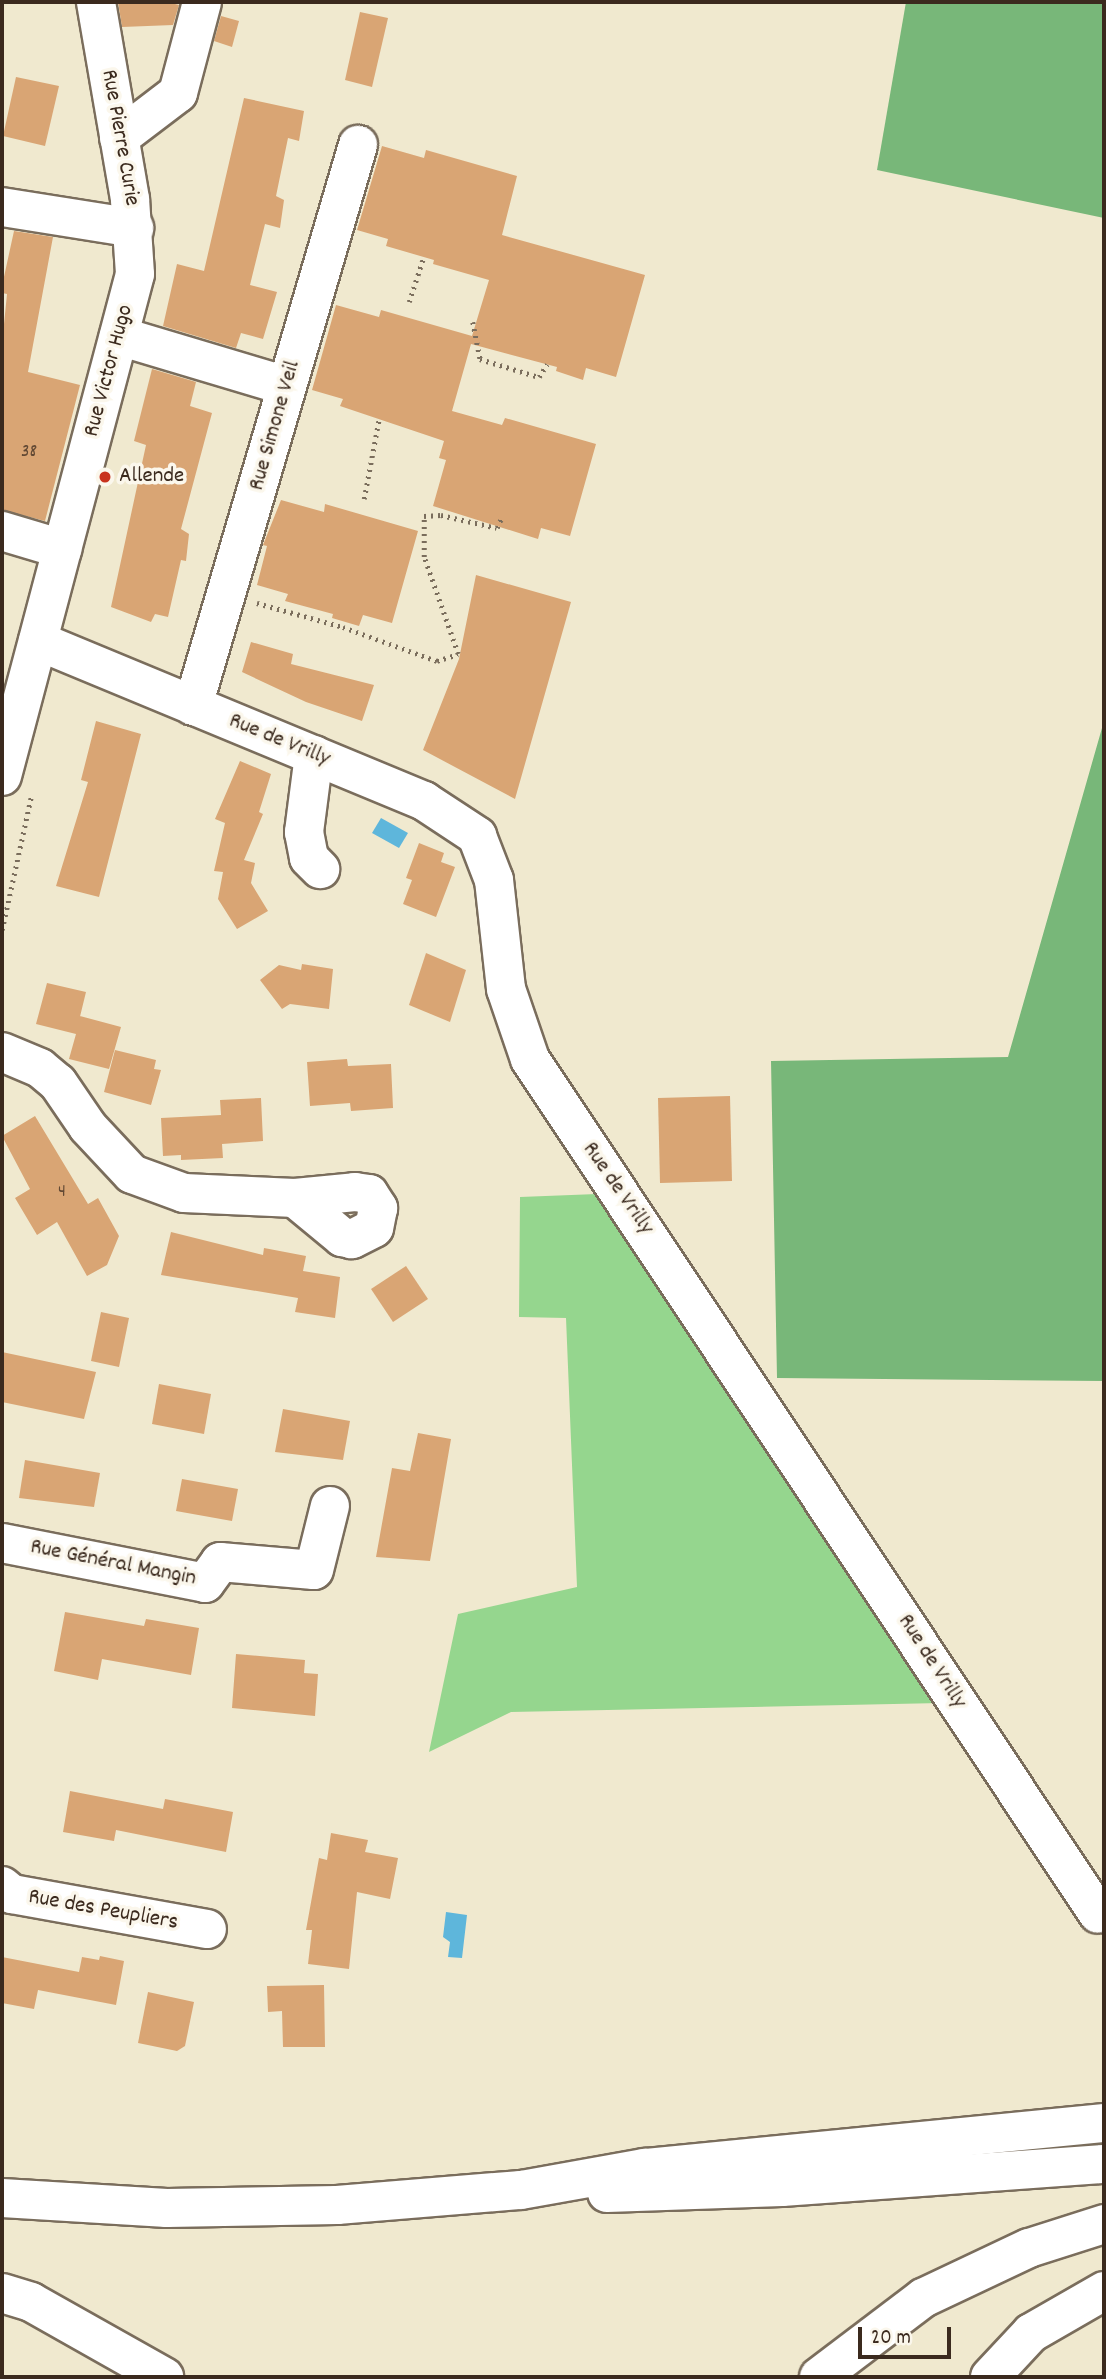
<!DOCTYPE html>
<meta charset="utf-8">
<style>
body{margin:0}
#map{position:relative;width:1106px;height:2379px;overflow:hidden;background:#f0e9cf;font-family:Dekko,sans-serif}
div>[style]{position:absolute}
.green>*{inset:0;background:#95d68e}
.forest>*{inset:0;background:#78b779}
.water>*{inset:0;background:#5eb6db}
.building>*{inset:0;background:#d9a574}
.path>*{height:4.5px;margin-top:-2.25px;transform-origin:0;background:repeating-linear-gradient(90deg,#7a6d5c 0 2px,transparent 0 7px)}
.roads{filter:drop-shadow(2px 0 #7a6d5c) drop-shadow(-2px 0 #7a6d5c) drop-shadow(0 2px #7a6d5c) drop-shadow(0 -2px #7a6d5c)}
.minor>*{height:38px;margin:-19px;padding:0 19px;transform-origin:19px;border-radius:19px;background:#fff}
.highway>*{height:38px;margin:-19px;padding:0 19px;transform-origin:19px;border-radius:19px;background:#fff}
.dots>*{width:19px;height:19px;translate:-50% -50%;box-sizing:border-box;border:4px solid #fbf7ec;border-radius:50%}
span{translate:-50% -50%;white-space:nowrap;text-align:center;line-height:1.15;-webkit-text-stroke:7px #fbf7ec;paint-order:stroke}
.number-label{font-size:19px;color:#624934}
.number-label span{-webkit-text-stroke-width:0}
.street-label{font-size:23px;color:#3b2a1e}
.poi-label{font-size:23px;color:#3b2a1e}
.left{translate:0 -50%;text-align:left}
.frame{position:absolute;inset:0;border:4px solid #3b2a1e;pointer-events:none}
.scale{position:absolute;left:858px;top:2327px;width:93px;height:32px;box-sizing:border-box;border:4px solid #3b2a1e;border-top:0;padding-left:9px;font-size:21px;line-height:24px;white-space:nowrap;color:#3b2a1e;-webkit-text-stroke:5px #fbf7ec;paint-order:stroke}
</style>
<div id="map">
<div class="green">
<div style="clip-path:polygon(597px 1194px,941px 1703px,511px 1712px,429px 1752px,458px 1614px,577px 1587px,566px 1318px,519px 1317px,520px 1197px)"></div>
</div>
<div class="forest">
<div style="clip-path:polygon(906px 2px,1104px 2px,1104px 218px,877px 170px)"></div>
<div style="clip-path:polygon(1104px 721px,1104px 1381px,777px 1378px,771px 1061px,1008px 1057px)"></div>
</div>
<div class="water">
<div style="clip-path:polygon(381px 818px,408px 833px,399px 848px,372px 833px)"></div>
<div style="clip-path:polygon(446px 1912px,467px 1915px,462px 1958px,448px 1957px,450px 1942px,443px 1937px)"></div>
</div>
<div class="building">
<div style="clip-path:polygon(118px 2px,167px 2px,179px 5px,173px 25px,122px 27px)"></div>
<div style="clip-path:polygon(360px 12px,388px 18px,372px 87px,345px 80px)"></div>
<div style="clip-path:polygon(221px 16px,239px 21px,232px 47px,214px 41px)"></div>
<div style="clip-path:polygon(16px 77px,59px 86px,45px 146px,3px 136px)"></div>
<div style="clip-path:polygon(244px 98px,304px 111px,299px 141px,288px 138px,276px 196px,284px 200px,280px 228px,265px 224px,250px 285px,277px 292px,263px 339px,241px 333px,236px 348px,163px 326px,177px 264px,204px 271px)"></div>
<div style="clip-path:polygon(382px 146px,424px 158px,426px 150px,517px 176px,502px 235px,645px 275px,616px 377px,586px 368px,583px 380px,556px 371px,557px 367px,471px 344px,452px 411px,502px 425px,505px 418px,596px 444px,570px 536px,541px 528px,538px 539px,433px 506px,446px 460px,439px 458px,444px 441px,340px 406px,343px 399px,312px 390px,336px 305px,379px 317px,381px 310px,472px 336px,489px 280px,433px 264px,434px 260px,386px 246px,388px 239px,357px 230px)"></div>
<div style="clip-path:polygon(14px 231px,53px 237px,28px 372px,80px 385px,45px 521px,2px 510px,2px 344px,7px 294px,2px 293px,2px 286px)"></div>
<div style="clip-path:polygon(152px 369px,196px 382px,190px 406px,212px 413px,181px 529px,189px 534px,186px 561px,181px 560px,168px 617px,155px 614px,151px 622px,111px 607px,146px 445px,134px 441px)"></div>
<div style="clip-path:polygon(281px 500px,324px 512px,325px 504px,418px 531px,392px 623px,363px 615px,359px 626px,332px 618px,333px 614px,285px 601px,288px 594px,257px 585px,267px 546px,263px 545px)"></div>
<div style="clip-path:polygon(476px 575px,571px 602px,515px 799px,423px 750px,459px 659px)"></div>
<div style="clip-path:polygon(251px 642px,293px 654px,291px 664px,374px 685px,362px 721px,306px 702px,242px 672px)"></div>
<div style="clip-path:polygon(96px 721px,141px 734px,99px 897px,56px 886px,88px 782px,81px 780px)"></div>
<div style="clip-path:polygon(240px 761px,271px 774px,259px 812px,263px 814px,244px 860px,255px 863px,251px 883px,268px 911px,237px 929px,218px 899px,223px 872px,214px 871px,225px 823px,215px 819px)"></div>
<div style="clip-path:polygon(419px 843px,444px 853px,441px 862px,455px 867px,436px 917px,403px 904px,412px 880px,406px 878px)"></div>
<div style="clip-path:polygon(426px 953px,466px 970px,450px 1022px,409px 1005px)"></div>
<div style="clip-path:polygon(302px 964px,333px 969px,329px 1009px,290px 1004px,282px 1009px,260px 980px,279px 965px,301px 970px)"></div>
<div style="clip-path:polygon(47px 983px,86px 992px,76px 1033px,80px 1016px,121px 1027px,109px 1069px,69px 1059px,76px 1034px,36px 1024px)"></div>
<div style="clip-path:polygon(115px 1050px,156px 1060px,154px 1069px,161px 1070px,151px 1105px,104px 1092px)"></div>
<div style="clip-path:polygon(347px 1059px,348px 1066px,391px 1064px,393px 1108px,351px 1111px,350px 1103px,310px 1106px,307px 1062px)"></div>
<div style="clip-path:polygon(730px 1096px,732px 1181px,660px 1183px,658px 1098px)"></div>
<div style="clip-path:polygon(261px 1098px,263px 1141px,222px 1144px,223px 1158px,181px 1160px,181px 1155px,163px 1156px,161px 1118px,221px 1115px,220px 1100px)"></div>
<div style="clip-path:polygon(35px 1116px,88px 1204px,98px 1198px,119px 1236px,107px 1265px,87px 1276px,57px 1222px,37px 1235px,15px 1198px,30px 1189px,2px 1136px)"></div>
<div style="clip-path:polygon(171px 1232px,263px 1255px,264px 1248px,306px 1256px,303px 1271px,340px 1277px,335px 1318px,295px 1312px,298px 1298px,161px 1275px)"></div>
<div style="clip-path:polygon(406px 1266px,428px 1299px,393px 1322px,371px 1289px)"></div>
<div style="clip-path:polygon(101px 1312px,129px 1318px,119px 1367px,91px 1361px)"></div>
<div style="clip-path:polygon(2px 1352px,96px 1372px,84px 1419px,2px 1402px)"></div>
<div style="clip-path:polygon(159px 1384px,211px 1394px,204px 1434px,152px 1424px)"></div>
<div style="clip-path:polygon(283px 1409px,350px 1421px,343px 1460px,275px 1452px)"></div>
<div style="clip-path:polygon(418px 1433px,451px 1439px,430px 1561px,376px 1557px,392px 1468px,410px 1471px)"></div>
<div style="clip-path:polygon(25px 1460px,100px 1473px,94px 1507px,19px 1498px)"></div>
<div style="clip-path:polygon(182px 1479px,238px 1489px,232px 1521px,176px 1511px)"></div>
<div style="clip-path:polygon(65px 1612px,144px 1626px,146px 1619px,199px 1628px,191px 1675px,102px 1659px,98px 1680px,54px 1671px)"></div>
<div style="clip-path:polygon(236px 1654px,305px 1660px,304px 1673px,318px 1674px,315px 1716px,232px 1708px)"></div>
<div style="clip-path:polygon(70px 1791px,163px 1809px,165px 1799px,233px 1812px,226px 1852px,116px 1830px,114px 1841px,63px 1832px)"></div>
<div style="clip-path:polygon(331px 1833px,368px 1840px,365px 1852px,398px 1858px,390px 1899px,357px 1892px,349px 1969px,308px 1964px,312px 1930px,306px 1930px,319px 1858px,327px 1860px)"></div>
<div style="clip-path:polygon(100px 1956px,124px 1961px,116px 2005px,38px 1990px,34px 2009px,2px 2003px,2px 1957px,79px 1972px,82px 1957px,99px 1960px)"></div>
<div style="clip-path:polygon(324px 1985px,325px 2047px,283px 2047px,282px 2011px,268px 2012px,267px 1986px)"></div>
<div style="clip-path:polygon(148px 1992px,194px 2002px,185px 2046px,177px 2051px,138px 2043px)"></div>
</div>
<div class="path">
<div style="left:409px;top:302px;width:45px;rotate:-72deg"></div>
<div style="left:473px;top:322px;width:38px;rotate:79deg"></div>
<div style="left:480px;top:359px;width:62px;rotate:17deg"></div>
<div style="left:539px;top:377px;width:15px;rotate:-58deg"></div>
<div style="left:364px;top:499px;width:81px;rotate:-79.4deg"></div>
<div style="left:257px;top:603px;width:89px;rotate:15.6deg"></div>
<div style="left:343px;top:627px;width:100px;rotate:19.9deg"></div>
<div style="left:437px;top:661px;width:22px;rotate:-18deg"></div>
<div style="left:458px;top:654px;width:103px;rotate:-109.3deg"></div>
<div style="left:424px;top:557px;width:41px;rotate:-90deg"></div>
<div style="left:424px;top:516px;width:17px;rotate:-3deg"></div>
<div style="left:441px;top:515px;width:57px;rotate:13.1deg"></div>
<div style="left:497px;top:528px;width:10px;rotate:-66deg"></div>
<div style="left:2px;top:930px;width:136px;rotate:-77.7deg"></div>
</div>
<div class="roads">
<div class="minor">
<div style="left:119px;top:138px;width:74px;rotate:-37.3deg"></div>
<div style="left:178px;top:93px;width:94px;rotate:-75.2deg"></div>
<div style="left:2px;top:207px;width:134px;rotate:9deg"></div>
<div style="left:119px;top:336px;width:175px;rotate:16.6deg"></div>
<div style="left:2px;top:531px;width:63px;rotate:16.7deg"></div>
<div style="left:38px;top:641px;width:418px;rotate:22.5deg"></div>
<div style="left:424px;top:801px;width:64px;rotate:33.4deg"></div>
<div style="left:477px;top:836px;width:47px;rotate:68.9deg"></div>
<div style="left:494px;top:880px;width:110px;rotate:83.7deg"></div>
<div style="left:506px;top:989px;width:74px;rotate:71.1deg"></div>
<div style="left:530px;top:1059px;width:1026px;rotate:56.4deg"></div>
<div style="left:193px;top:706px;width:585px;rotate:-73.61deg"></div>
<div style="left:314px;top:755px;width:78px;rotate:97.4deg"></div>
<div style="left:304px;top:832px;width:26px;rotate:79deg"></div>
<div style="left:309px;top:858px;width:16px;rotate:45deg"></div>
<div style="left:2px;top:776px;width:519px;rotate:-75.16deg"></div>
<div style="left:135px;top:274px;width:75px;rotate:-93.8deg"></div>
<div style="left:130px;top:199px;width:200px;rotate:-99.8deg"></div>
<div style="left:2px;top:1052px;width:41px;rotate:22.8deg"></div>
<div style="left:40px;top:1068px;width:23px;rotate:40deg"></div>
<div style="left:58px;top:1083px;width:53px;rotate:55.7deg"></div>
<div style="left:88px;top:1127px;width:64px;rotate:46.9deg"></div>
<div style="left:132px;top:1174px;width:55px;rotate:20.1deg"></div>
<div style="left:184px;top:1193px;width:111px;rotate:2.6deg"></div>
<div style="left:355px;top:1192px;width:14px;rotate:8deg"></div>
<div style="left:369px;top:1194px;width:17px;rotate:57deg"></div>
<div style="left:378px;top:1208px;width:20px;rotate:101deg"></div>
<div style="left:374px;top:1228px;width:25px;rotate:153deg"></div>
<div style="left:352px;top:1239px;width:10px;rotate:-169deg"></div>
<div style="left:342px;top:1237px;width:61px;rotate:-140.3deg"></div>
<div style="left:295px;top:1198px;width:60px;rotate:-5.7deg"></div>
<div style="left:2px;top:1543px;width:207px;rotate:11.1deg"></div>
<div style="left:205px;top:1583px;width:26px;rotate:-54deg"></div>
<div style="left:220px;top:1562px;width:94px;rotate:4.9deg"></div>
<div style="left:314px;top:1570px;width:66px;rotate:-76deg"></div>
<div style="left:2px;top:1886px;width:13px;rotate:39deg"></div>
<div style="left:12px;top:1894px;width:198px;rotate:10.2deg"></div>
</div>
<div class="highway">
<div style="left:607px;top:2193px;width:175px;rotate:-2deg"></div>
<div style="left:782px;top:2187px;width:323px;rotate:-4.1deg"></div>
<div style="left:2px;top:2198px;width:165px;rotate:3.5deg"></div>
<div style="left:167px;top:2208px;width:170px;rotate:-1deg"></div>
<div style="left:337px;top:2205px;width:185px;rotate:-4.7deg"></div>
<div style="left:521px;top:2190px;width:126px;rotate:-10.1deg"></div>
<div style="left:645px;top:2168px;width:461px;rotate:-5.6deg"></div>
<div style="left:2px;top:2293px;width:30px;rotate:17deg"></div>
<div style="left:31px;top:2302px;width:153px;rotate:29.4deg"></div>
<div style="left:819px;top:2377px;width:131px;rotate:-37.2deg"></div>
<div style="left:923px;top:2298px;width:117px;rotate:-25.3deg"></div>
<div style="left:1029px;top:2248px;width:79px;rotate:-17.7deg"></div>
<div style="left:990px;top:2377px;width:60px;rotate:-47deg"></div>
<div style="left:1031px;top:2333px;width:84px;rotate:-29.9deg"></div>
</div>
</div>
<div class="dots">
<div style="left:105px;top:477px;background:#c8321e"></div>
</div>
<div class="number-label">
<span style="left:29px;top:453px">38</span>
<span style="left:62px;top:1193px">4</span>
</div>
<div class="street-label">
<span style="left:119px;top:138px;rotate:80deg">Rue Pierre Curie</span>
<span style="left:110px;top:371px;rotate:-75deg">Rue Victor Hugo</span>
<span style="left:276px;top:426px;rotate:-74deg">Rue Simone Veil</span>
<span style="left:279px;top:741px;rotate:22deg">Rue de Vrilly</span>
<span style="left:617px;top:1189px;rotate:55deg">Rue de Vrilly</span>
<span style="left:113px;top:1564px;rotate:11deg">Rue Général Mangin</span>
<span style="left:931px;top:1662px;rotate:57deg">Rue de Vrilly</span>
<span style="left:103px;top:1911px;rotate:10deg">Rue des Peupliers</span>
</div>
<div class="poi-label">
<span class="left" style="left:119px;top:477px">Allende</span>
</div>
<div class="frame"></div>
<div class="scale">20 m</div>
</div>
